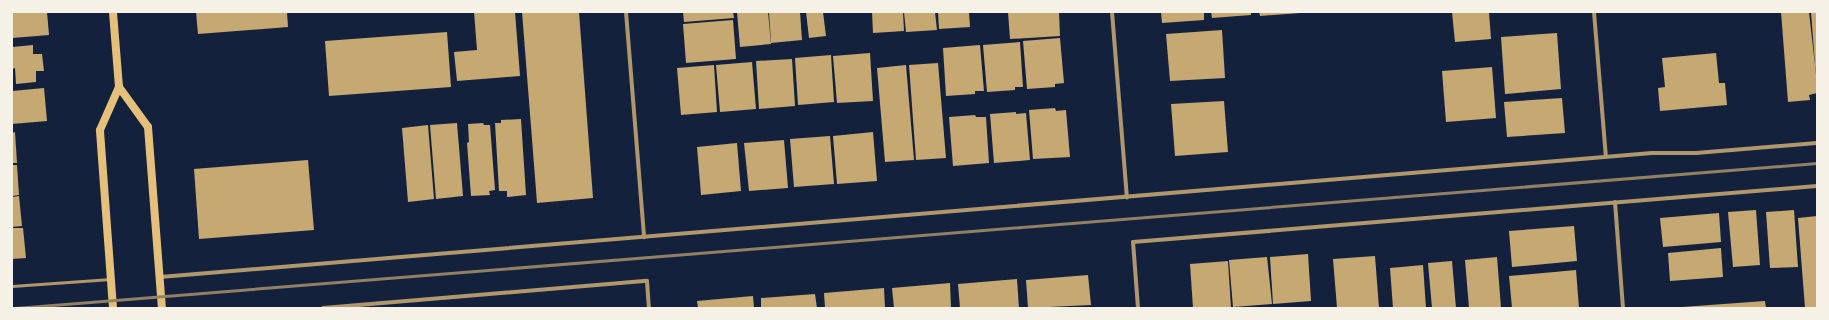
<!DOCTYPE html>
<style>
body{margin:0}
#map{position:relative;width:1829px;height:320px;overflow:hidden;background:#14213d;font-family:"IBM Plex Sans",sans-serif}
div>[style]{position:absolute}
.building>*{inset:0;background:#c6a872}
.service>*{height:3px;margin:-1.5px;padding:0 1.5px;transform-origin:1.5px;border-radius:1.5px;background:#b1986c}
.minor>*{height:4px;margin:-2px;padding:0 2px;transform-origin:2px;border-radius:2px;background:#b1986c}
.secondary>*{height:8px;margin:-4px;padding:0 4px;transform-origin:4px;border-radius:4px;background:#e5c07b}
.rail>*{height:3px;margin:-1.5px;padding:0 1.5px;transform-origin:1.5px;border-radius:1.5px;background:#918062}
span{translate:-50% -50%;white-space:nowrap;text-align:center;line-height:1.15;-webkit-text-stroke:3px #f6f1e7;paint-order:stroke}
.frame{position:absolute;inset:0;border:13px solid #f6f1e7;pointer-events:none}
</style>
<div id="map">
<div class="building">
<div style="clip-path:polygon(12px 12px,47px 12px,49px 35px,12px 38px)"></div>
<div style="clip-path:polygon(196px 12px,287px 12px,288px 27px,198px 34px)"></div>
<div style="clip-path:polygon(474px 12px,515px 12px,520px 76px,457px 81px,454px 52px,477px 50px)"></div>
<div style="clip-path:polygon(522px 12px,579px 12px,593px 198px,537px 203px)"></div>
<div style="clip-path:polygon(683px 12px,733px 12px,734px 18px,684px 22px)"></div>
<div style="clip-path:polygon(737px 12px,768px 12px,771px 44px,740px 47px)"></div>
<div style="clip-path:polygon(769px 12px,800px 12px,802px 40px,771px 43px)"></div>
<div style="clip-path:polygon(806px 12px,823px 12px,826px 36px,809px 38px)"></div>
<div style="clip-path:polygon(872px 12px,903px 12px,904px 31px,873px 33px)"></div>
<div style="clip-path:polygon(904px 12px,935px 12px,937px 30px,906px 32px)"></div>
<div style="clip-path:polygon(938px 12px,969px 12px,970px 27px,939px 29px)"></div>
<div style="clip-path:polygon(1008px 12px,1059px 12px,1060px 36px,1010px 39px)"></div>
<div style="clip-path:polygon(1161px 12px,1204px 12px,1204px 20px,1162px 23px)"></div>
<div style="clip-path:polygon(1211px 12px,1251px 12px,1251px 15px,1212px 18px)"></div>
<div style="clip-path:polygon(1259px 12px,1301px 12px,1301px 13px,1260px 16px)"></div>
<div style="clip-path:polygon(1452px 12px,1489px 12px,1491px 39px,1455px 42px)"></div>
<div style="clip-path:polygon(1781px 12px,1809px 12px,1817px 83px,1817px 93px,1809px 95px,1810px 100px,1788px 102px)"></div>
<div style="clip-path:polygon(1811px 12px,1817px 12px,1817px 77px,1816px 77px)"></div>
<div style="clip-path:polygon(733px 20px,736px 59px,686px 63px,683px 24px)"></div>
<div style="clip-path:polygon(1222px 30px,1225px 78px,1170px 81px,1166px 34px)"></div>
<div style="clip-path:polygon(447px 32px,451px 87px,329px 96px,325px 41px)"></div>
<div style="clip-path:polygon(1557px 33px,1561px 89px,1505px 94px,1501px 37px)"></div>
<div style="clip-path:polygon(1060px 38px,1064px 83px,1055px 84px,1055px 87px,1027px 89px,1023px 41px)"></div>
<div style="clip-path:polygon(1020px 42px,1023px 87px,1015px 87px,1015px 90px,987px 92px,983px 45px)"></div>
<div style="clip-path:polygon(33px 45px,33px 54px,42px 54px,44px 71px,36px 71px,36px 82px,16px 84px,15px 68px,12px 69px,12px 47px)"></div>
<div style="clip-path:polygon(980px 45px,984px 91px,975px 91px,975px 94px,946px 96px,943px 48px)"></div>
<div style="clip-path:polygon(870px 53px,873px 101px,837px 103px,833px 56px)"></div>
<div style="clip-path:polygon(1716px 53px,1719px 83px,1725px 83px,1727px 105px,1660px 111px,1658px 88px,1665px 87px,1662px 58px)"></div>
<div style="clip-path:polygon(831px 55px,834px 102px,798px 105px,795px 58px)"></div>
<div style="clip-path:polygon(792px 59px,795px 106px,759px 109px,756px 61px)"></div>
<div style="clip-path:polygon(752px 62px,756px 109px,720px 112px,716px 65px)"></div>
<div style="clip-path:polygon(938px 63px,946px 158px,916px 160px,909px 65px)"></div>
<div style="clip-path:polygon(714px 65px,717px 112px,681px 115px,677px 68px)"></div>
<div style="clip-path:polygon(906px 65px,914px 160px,885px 162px,877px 68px)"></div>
<div style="clip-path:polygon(1492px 67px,1496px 118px,1446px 122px,1442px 71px)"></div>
<div style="clip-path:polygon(44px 88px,47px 121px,12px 124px,12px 91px)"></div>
<div style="clip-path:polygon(1562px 98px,1565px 133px,1507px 137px,1504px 102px)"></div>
<div style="clip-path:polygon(1224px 101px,1228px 152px,1175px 156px,1171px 104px)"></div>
<div style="clip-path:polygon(1055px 108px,1056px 111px,1066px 110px,1070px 157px,1033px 159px,1029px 110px)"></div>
<div style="clip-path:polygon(1016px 112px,1016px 114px,1026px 113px,1030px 160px,994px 163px,990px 114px)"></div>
<div style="clip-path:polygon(975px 115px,976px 117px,986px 117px,989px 163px,953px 166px,949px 117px)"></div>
<div style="clip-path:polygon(521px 119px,526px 195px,507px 197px,507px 191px,499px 191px,495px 123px,501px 123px,501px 120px)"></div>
<div style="clip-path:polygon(457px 123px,463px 196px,436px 199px,430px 125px)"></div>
<div style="clip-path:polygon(483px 123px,484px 125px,490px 125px,495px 190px,489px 191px,490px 195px,471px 196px,467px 143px,469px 142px,468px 124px)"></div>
<div style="clip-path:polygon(428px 125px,434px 199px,408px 202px,402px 128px)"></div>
<div style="clip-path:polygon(15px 132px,17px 163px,12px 163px,12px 133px)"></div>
<div style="clip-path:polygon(873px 132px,877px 181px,837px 184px,833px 136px)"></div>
<div style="clip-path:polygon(830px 136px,834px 184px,794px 187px,790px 139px)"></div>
<div style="clip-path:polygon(784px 140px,788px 188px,749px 191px,744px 143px)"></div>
<div style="clip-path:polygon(737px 143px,741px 191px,701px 195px,697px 147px)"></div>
<div style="clip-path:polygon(308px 160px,314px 230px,199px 239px,194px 169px)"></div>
<div style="clip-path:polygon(12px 165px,17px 165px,19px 195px,12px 196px)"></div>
<div style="clip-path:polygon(19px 196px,22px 226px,12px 227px,12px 197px)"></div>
<div style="clip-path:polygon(1756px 210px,1760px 265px,1733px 267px,1728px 212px)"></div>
<div style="clip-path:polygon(1794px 210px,1798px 267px,1770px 268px,1766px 212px)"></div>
<div style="clip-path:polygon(1719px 213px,1721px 242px,1663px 247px,1660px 218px)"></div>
<div style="clip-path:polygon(1817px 216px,1817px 308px,1805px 308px,1798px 218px)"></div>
<div style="clip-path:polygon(1574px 226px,1577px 261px,1512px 267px,1509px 231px)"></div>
<div style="clip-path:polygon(12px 228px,23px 228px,26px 258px,12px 259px)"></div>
<div style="clip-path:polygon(1721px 248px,1723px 277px,1670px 281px,1668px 253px)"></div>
<div style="clip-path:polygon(1308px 254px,1311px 301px,1273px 304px,1270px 257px)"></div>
<div style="clip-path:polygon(1375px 256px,1379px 308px,1337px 308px,1333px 259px)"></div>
<div style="clip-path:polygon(1267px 257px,1272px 304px,1233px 307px,1229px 260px)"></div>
<div style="clip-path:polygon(1497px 257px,1501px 308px,1469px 308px,1465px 260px)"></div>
<div style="clip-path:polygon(1228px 261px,1231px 308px,1193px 308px,1190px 264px)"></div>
<div style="clip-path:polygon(1452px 261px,1456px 308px,1432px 308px,1428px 263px)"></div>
<div style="clip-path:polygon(1423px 265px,1426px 308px,1393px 308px,1390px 268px)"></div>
<div style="clip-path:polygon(1576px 270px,1579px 308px,1512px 308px,1509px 276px)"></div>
<div style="clip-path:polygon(1088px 275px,1091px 305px,1028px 308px,1026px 280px)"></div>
<div style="clip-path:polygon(1017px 279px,1019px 308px,960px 308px,958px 284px)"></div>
<div style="clip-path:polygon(950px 283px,951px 308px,894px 308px,892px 288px)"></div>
<div style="clip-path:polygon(884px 288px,885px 308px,825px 308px,824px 293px)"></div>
<div style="clip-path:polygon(815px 294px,817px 308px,761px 308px,761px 298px)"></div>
<div style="clip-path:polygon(753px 296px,754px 308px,698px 308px,697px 301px)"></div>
<div style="clip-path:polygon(1765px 301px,1766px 308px,1682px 308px,1682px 307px)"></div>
</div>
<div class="service">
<div style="left:12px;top:286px;width:99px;rotate:-4deg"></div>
</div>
<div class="minor">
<div style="left:626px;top:12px;width:226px;rotate:85.4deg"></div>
<div style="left:1112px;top:12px;width:186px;rotate:85.4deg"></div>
<div style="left:1594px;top:12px;width:145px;rotate:85.3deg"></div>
<div style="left:1615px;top:202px;width:106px;rotate:85.7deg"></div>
<div style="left:160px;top:277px;width:1497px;rotate:-4.75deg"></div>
<div style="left:1652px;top:153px;width:44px"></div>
<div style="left:1696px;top:153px;width:121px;rotate:-4.7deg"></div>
<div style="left:323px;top:308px;width:325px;rotate:-4.8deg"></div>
<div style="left:647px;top:281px;width:27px;rotate:86deg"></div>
<div style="left:1138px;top:308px;width:66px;rotate:-94.3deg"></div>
<div style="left:1133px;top:242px;width:686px;rotate:-4.68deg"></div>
</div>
<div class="secondary">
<div style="left:119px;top:87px;width:49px;rotate:54.1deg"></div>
<div style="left:148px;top:127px;width:182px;rotate:85.6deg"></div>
<div style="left:113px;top:308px;width:178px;rotate:-94.2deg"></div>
<div style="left:100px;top:130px;width:47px;rotate:-66.2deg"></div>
<div style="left:119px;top:87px;width:75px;rotate:-94.6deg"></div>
</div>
<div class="rail">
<div style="left:15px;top:308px;width:1808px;rotate:-4.6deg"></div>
</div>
<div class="frame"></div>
</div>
